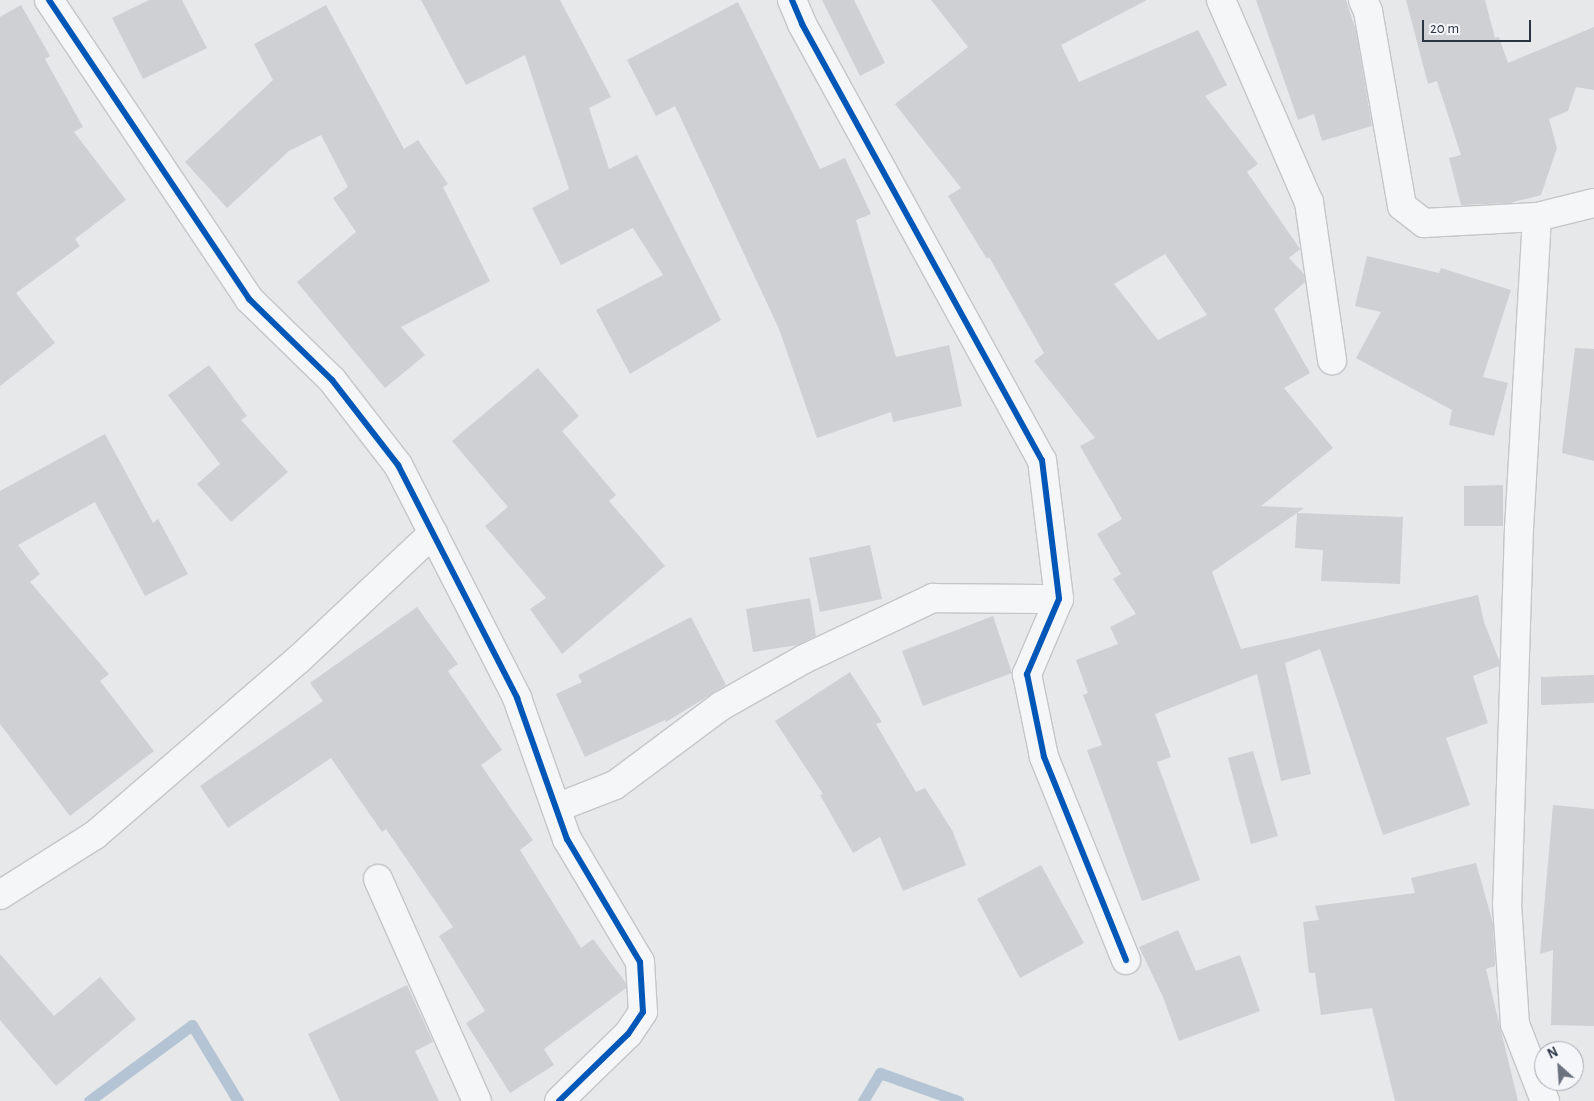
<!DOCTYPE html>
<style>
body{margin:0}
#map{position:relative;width:1594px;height:1101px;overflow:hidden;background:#e6e8ea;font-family:"Alegreya Sans",sans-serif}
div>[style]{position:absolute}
.stream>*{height:11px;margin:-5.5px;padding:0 5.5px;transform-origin:5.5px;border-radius:5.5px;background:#b4c4d5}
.building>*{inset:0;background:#ced0d3}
.roads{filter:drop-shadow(1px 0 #c4c6c8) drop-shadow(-1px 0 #c4c6c8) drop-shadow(0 1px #c4c6c8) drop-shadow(0 -1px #c4c6c8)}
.street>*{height:28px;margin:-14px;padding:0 14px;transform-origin:14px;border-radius:14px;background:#f5f6f7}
.cycleway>*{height:6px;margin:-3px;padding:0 3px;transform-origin:3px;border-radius:3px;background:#0057b8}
span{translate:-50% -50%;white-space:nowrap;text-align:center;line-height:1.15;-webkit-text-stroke:4px #f4f6f9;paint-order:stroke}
.north{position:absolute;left:1534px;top:1041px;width:50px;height:50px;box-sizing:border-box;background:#f4f6f9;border:1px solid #a4a8b1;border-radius:50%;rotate:334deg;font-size:14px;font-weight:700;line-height:20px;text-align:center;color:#2b3445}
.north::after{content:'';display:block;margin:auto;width:18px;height:22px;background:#6c737f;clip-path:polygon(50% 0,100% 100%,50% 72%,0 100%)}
.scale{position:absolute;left:1422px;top:20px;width:109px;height:22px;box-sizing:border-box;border:2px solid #2b3445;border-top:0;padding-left:6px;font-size:15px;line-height:18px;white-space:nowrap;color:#2b3445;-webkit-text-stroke:4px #f4f6f9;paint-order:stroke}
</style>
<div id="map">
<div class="stream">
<div style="left:89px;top:1101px;width:128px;rotate:-36.4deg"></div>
<div style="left:192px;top:1025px;width:89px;rotate:58.8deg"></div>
<div style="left:863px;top:1101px;width:33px;rotate:-59deg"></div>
<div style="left:880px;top:1073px;width:83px;rotate:19.7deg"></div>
</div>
<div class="building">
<div style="clip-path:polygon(149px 0,182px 0,207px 48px,143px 79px,112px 18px)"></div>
<div style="clip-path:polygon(421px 0,560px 0,611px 97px,589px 108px,609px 169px,637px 155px,721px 320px,630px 374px,596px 310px,663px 275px,633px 228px,561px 265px,532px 208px,569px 189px,525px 55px,466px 85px)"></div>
<div style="clip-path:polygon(822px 0,854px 0,885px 63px,860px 76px)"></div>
<div style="clip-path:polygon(evenodd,931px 0,1147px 0,1061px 45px,1079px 82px,1198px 30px,1227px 85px,1205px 96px,1258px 164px,1247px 172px,1300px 249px,1289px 258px,1304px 274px,1305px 282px,1274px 309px,1310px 373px,1284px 388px,1333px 448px,1261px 506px,1304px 508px,1212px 572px,1241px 649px,1478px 595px,1484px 622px,1499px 660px,1499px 666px,1473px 676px,1488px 723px,1446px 738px,1470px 805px,1383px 835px,1320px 649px,1285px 663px,1311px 774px,1281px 781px,1257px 674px,1155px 714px,1171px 757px,1157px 762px,1200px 880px,1142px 901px,1087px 750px,1102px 745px,1083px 695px,1088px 693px,1076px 660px,1118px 644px,1110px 627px,1136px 614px,1113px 579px,1121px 574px,1097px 534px,1122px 519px,1080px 446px,1095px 438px,1034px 361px,1044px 353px,989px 257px,987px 259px,948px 196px,961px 188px,895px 104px,968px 47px,931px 0,1165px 254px,1207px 315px,1158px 340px,1114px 284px,1165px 254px)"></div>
<div style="clip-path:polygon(1256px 0,1346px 0,1356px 31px,1372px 126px,1322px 141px,1314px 114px,1298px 120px)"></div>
<div style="clip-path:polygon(1406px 0,1485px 0,1495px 38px,1499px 37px,1508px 63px,1594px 27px,1594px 90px,1576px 87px,1568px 111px,1549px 119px,1557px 148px,1541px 195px,1510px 203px,1461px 205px,1449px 158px,1461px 155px,1437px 81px,1428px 84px)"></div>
<div style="clip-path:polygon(738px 2px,820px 169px,845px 158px,871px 214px,856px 220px,896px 357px,949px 345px,962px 406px,893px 422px,891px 412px,817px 438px,779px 329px,675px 106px,656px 116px,627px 60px)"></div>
<div style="clip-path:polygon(21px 5px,50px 56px,45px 59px,83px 127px,74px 132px,126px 200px,75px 239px,80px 246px,16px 293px,55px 343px,0 386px,0 17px)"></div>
<div style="clip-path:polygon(326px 5px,404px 149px,418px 140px,448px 184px,443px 187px,490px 281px,401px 327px,425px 355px,385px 388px,297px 282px,356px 232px,333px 198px,348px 187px,321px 135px,289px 151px,227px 208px,185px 162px,273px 80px,254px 44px)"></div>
<div style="clip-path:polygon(1367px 256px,1439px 273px,1441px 268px,1511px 290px,1483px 377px,1508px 383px,1494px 436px,1449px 425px,1452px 410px,1356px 358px,1381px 312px,1355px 306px)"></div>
<div style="clip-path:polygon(1575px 348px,1594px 349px,1594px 461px,1562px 453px)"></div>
<div style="clip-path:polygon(209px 365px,247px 416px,241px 420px,288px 472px,231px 522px,197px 484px,220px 464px,168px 395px)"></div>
<div style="clip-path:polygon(538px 368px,579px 416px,562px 431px,616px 495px,609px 501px,665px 566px,562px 654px,530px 609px,546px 598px,485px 526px,508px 507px,452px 441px)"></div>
<div style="clip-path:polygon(105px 434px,153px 523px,158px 519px,188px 574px,145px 596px,95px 502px,18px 545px,40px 574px,30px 582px,109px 674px,100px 681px,154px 751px,70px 816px,0 724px,0 491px)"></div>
<div style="clip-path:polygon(1503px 485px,1503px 526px,1464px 526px,1464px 486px)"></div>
<div style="clip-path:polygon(1297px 513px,1403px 517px,1400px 584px,1321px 581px,1323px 550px,1295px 548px)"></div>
<div style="clip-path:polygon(870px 545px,882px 599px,820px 612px,809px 558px)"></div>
<div style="clip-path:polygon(810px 598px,816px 636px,798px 645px,753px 652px,746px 609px)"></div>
<div style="clip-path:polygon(417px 607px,458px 664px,448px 671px,502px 750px,481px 765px,533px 840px,520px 850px,581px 948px,593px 939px,626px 983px,626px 988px,544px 1049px,554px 1065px,510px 1093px,466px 1023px,485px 1011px,439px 936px,453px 927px,386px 829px,382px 832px,331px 758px,228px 828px,200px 786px,323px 701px,310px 683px)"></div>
<div style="clip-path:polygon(993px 616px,1012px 673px,923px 706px,902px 651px)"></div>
<div style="clip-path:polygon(691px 617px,726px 685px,666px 722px,665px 720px,585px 757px,556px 694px,582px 682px,578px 675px)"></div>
<div style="clip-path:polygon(850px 672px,882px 722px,876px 724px,916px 792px,925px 788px,952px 830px,966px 865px,903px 891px,880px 837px,853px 853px,820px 795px,823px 794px,775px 721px)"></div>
<div style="clip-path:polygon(1594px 675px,1594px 703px,1541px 705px,1541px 677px)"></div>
<div style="clip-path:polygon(1253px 751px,1278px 836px,1251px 844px,1228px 758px)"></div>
<div style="clip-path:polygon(1553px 805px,1594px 809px,1594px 1026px,1551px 1025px,1553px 950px,1540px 954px)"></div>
<div style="clip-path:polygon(1476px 863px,1493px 923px,1495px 966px,1486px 969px,1518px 1101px,1395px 1101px,1372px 1008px,1321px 1015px,1315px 973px,1309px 973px,1303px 922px,1319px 920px,1315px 906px,1415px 893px,1411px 878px)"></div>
<div style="clip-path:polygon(1041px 865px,1084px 943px,1020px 978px,977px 899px)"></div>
<div style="clip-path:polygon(1178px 930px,1196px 971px,1240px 955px,1260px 1011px,1179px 1041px,1163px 997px,1139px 947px)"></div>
<div style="clip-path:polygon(0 954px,54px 1016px,100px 977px,136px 1019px,56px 1086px,0 1020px)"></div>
<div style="clip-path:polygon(407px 985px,433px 1042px,415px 1051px,439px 1101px,340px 1101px,308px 1034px)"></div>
</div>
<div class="roads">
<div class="street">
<div style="left:49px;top:0;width:360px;rotate:56.2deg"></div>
<div style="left:249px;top:299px;width:116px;rotate:44.3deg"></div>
<div style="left:332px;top:380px;width:108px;rotate:52.2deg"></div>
<div style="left:398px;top:465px;width:262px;rotate:62.9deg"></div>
<div style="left:517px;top:698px;width:150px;rotate:70.5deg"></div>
<div style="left:567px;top:839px;width:143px;rotate:59.3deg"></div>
<div style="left:640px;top:962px;width:50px;rotate:86.6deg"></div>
<div style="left:643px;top:1012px;width:27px;rotate:124deg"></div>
<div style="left:628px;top:1034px;width:96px;rotate:135.8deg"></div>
<div style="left:792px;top:0;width:26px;rotate:67deg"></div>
<div style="left:802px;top:24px;width:498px;rotate:61.2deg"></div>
<div style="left:1042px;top:460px;width:140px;rotate:83deg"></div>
<div style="left:1059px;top:599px;width:82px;rotate:113.1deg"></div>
<div style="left:1027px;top:674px;width:85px;rotate:78.4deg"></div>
<div style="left:1044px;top:757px;width:219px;rotate:68deg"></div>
<div style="left:1221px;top:0;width:220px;rotate:66.5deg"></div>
<div style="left:1309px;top:202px;width:160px;rotate:81.7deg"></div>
<div style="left:1363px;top:0;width:12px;rotate:66deg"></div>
<div style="left:1368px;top:11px;width:198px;rotate:80.1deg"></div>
<div style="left:1402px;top:206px;width:28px;rotate:38deg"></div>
<div style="left:1424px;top:223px;width:113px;rotate:-3deg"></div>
<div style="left:1537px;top:217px;width:59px;rotate:-13.8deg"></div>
<div style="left:1537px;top:217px;width:312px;rotate:93.3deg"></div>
<div style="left:1519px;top:528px;width:376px;rotate:91.8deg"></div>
<div style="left:1507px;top:904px;width:120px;rotate:86.2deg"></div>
<div style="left:1515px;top:1024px;width:83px;rotate:68.7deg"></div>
<div style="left:556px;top:808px;width:63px;rotate:-21.3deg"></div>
<div style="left:615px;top:785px;width:132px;rotate:-36.7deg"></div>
<div style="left:721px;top:706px;width:95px;rotate:-29.5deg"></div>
<div style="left:804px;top:659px;width:143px;rotate:-25.3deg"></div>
<div style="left:933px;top:598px;width:126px;rotate:0.5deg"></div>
<div style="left:378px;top:879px;width:243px;rotate:66deg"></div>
<div style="left:0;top:895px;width:112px;rotate:-32.3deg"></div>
<div style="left:95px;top:835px;width:269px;rotate:-40.8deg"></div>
<div style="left:299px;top:659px;width:184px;rotate:-43.2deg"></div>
</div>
</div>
<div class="cycleway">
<div style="left:49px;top:0;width:360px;rotate:56.2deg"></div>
<div style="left:249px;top:299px;width:116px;rotate:44.3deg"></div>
<div style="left:332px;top:380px;width:108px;rotate:52.2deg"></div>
<div style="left:398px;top:465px;width:262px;rotate:62.9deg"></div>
<div style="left:517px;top:698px;width:150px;rotate:70.5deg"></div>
<div style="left:567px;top:839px;width:143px;rotate:59.3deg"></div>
<div style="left:640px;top:962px;width:50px;rotate:86.6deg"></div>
<div style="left:643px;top:1012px;width:27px;rotate:124deg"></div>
<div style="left:628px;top:1034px;width:96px;rotate:135.8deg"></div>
<div style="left:792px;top:0;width:26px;rotate:67deg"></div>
<div style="left:802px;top:24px;width:498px;rotate:61.2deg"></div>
<div style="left:1042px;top:460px;width:140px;rotate:83deg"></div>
<div style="left:1059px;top:599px;width:82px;rotate:113.1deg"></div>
<div style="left:1027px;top:674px;width:85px;rotate:78.4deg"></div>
<div style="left:1044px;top:757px;width:219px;rotate:68deg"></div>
</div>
<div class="north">N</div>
<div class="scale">20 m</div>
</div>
